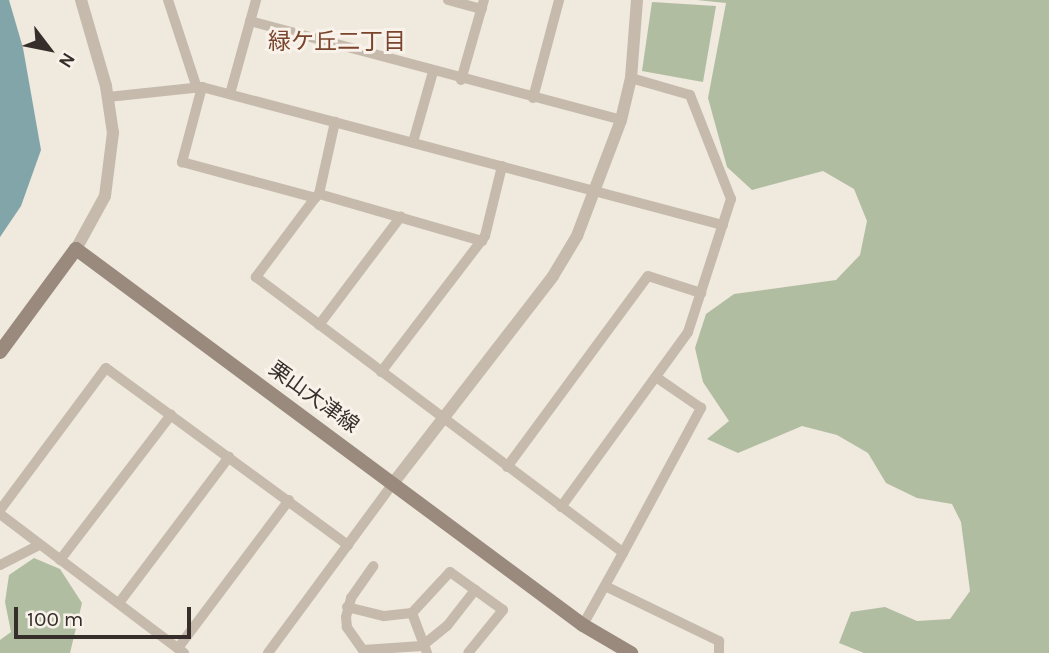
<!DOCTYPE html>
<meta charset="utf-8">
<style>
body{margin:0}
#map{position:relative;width:1049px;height:653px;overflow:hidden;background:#efe9de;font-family:Karla,"Noto Sans JP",sans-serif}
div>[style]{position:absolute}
.green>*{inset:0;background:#b1bda0}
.water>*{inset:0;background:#81a5a9}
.minor>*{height:10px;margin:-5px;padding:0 5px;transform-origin:5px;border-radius:5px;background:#c6baac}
.tertiary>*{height:12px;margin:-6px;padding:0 6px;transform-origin:6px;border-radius:6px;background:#c6baac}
.secondary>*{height:14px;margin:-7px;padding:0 7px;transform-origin:7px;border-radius:7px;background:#9a8a7d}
span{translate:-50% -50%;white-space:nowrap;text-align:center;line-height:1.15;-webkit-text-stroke:6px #f8f2ea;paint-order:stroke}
.street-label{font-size:21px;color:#352e2a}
.neighbourhood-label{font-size:23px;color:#7a452d}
.north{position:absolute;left:14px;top:14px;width:70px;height:70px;-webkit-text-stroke:5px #f8f2ea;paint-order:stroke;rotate:122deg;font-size:19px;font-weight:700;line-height:28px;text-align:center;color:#352e2a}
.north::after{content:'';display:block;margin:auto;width:24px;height:32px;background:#352e2a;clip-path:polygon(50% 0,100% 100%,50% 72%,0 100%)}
.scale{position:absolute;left:14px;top:607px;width:177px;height:32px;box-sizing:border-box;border:4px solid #352e2a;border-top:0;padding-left:9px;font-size:21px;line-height:24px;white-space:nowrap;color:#352e2a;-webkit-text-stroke:5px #f8f2ea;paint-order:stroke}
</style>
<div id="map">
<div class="green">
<div style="clip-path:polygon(697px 0,1049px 0,1049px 653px,864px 653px,839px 643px,851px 612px,885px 607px,917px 621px,950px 619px,970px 591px,961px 522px,952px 504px,917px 498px,886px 483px,868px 453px,837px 435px,802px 426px,738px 453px,707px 439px,729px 421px,703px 382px,695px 348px,706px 314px,734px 294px,836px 280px,860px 255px,867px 221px,854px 189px,823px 171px,752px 190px,727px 167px,708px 98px,726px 3px)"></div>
<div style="clip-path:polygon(652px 2px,716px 6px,703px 82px,642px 71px)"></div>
<div style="clip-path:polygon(34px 558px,60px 569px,82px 603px,70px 653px,0 653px,0 640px,11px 632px,5px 602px,9px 575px)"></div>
</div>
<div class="water">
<div style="clip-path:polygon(0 0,9px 0,23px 48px,41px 150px,21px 206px,0 237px)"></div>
</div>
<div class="minor">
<div style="left:168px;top:0;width:93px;rotate:71.8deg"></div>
<div style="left:448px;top:0;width:35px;rotate:15deg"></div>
<div style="left:250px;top:21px;width:384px;rotate:14.9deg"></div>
<div style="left:461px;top:80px;width:83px;rotate:-74deg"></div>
<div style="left:202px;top:87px;width:78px;rotate:104.9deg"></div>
<div style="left:182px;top:162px;width:138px;rotate:15.1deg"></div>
<div style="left:315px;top:198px;width:99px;rotate:126.8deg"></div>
<div style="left:256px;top:277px;width:459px;rotate:36.9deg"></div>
<div style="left:623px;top:553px;width:82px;rotate:119.1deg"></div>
<div style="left:230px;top:94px;width:98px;rotate:-74.5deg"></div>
<div style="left:108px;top:97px;width:95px;rotate:-6.1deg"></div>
<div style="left:202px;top:87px;width:539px;rotate:14.84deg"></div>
<div style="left:533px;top:98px;width:101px;rotate:-75.1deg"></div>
<div style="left:413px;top:142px;width:73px;rotate:-74.1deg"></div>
<div style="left:319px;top:194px;width:74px;rotate:-77.5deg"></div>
<div style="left:315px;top:198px;width:6px;rotate:-45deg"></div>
<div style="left:319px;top:194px;width:170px;rotate:16.1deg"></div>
<div style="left:319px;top:325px;width:136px;rotate:-53deg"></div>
<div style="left:381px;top:372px;width:171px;rotate:-52.6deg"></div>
<div style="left:485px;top:236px;width:72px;rotate:-76.3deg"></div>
<div style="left:507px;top:467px;width:237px;rotate:-53.6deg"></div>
<div style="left:648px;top:276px;width:56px;rotate:17.8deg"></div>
<div style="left:561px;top:507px;width:216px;rotate:-54deg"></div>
<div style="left:688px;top:332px;width:140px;rotate:-72.1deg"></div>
<div style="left:731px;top:199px;width:112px;rotate:-111.5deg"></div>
<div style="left:690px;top:95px;width:61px;rotate:-163.9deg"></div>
<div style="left:0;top:510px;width:177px;rotate:-53.3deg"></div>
<div style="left:106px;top:368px;width:300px;rotate:36.2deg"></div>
<div style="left:0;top:514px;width:231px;rotate:37.1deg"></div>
<div style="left:623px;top:553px;width:165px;rotate:-61.7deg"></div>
<div style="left:701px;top:408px;width:55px;rotate:-145.4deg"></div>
<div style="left:60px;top:560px;width:183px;rotate:-52.6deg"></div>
<div style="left:0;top:565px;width:44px;rotate:-27.1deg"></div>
<div style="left:605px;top:586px;width:127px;rotate:25.8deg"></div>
<div style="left:719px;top:641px;width:12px;rotate:90deg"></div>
<div style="left:119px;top:603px;width:183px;rotate:-53deg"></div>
<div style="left:347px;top:607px;width:38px;rotate:14deg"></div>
<div style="left:384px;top:616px;width:28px;rotate:-6deg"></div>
<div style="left:412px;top:613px;width:56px;rotate:-47.2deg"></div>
<div style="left:450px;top:572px;width:65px;rotate:35.6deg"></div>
<div style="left:503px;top:610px;width:55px;rotate:129.1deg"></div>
<div style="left:412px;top:613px;width:43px;rotate:69.4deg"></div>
<div style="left:178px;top:648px;width:185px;rotate:-53.1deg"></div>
<div style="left:363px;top:650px;width:59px;rotate:-3.9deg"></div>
<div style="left:422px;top:646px;width:32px;rotate:-39deg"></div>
<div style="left:447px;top:626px;width:46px;rotate:-52.1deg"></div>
<div style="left:268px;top:653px;width:212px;rotate:-53.6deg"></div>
<div style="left:365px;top:653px;width:32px;rotate:-125deg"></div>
<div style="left:347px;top:627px;width:10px;rotate:-96deg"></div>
<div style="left:346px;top:617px;width:20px;rotate:-75deg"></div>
<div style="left:351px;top:598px;width:39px;rotate:-55deg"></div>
</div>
<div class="tertiary">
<div style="left:76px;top:249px;width:60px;rotate:-61.3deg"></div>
<div style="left:105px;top:196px;width:64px;rotate:-82.8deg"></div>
<div style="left:113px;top:133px;width:48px;rotate:-98.5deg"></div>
<div style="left:106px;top:86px;width:90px;rotate:-106.2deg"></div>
<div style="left:394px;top:482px;width:260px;rotate:-52.3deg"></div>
<div style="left:553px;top:276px;width:47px;rotate:-59deg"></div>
<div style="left:577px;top:236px;width:124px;rotate:-69.2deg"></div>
<div style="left:621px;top:120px;width:43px;rotate:-76.6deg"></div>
<div style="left:631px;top:78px;width:78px;rotate:-85.6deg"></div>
</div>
<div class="secondary">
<div style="left:0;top:352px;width:128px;rotate:-53.6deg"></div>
<div style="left:76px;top:249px;width:631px;rotate:36.56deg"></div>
<div style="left:583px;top:625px;width:56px;rotate:30.3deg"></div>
</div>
<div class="street-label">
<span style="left:314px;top:397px;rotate:36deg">栗山大津線</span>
</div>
<div class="neighbourhood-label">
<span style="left:337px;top:42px">緑ケ丘二丁目</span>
</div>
<div class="north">N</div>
<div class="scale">100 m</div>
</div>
